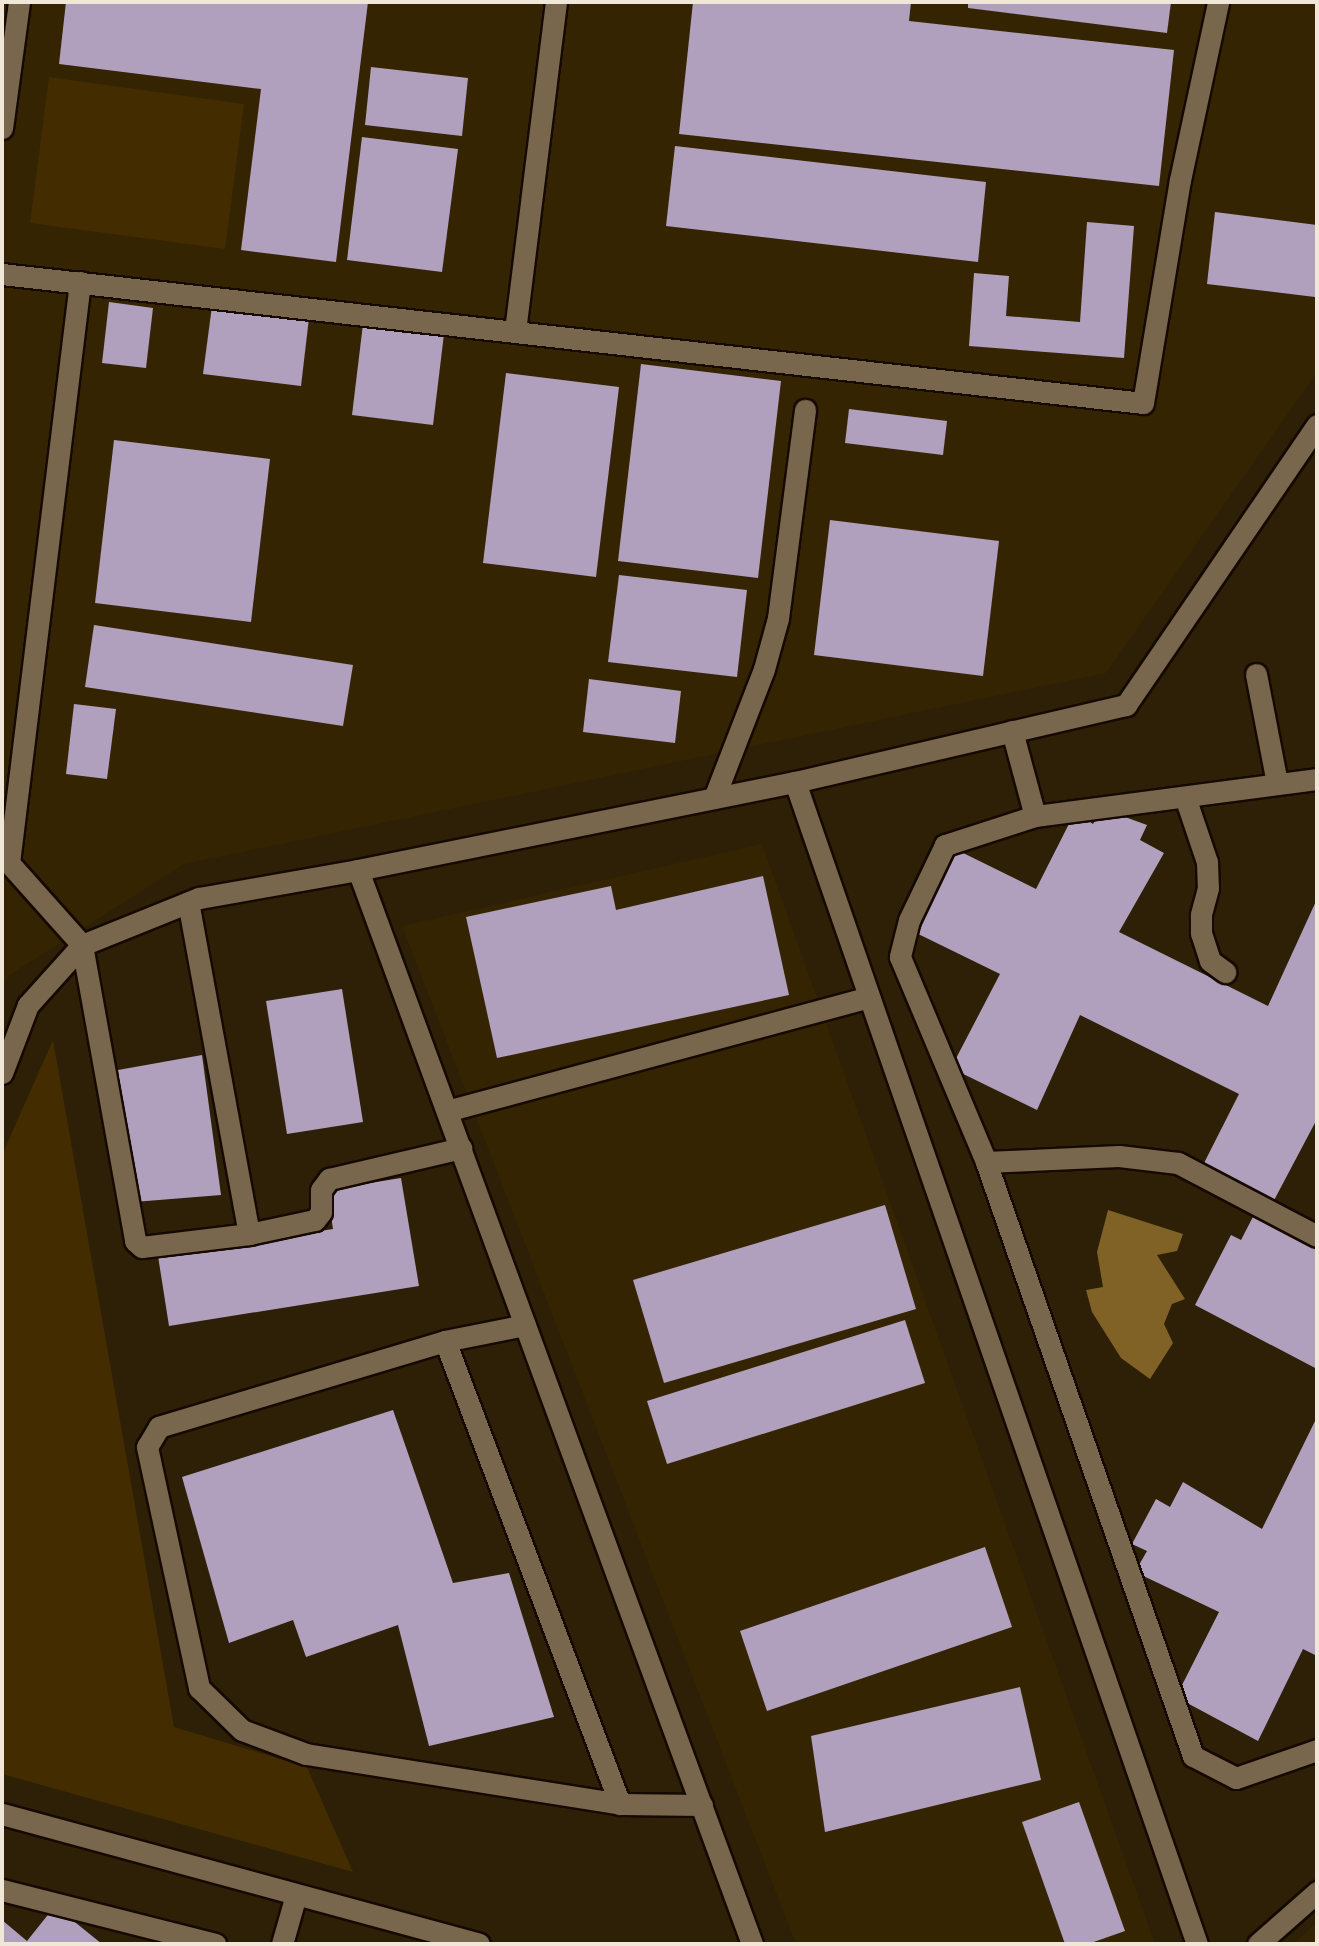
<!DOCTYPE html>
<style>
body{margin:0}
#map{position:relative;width:1319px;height:1946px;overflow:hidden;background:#2d2006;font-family:"IBM Plex Sans",sans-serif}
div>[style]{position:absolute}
.built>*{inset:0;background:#352402}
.green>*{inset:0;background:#422c00}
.water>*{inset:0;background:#806126}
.building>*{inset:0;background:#b0a0bd}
.roads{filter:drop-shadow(2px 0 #150900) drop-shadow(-2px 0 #150900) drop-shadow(0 2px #150900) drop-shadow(0 -2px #150900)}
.minor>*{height:21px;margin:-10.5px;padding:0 10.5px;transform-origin:10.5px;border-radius:10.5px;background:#78674d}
span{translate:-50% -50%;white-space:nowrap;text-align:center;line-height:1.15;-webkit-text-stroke:7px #231600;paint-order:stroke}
.frame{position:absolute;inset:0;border:4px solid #f1e7d8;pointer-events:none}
</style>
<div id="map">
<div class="built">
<div style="clip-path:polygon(2px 2px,1317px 2px,1317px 372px,1106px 673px,184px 864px,8px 976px,2px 994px)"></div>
<div style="clip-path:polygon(762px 844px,1155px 1944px,796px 1944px,402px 926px)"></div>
<div style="clip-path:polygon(1317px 1923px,1317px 1944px,1293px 1944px)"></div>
</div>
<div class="green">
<div style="clip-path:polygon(49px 77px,244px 104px,225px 249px,30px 223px)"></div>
<div style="clip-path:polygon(53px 1040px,174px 1727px,307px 1767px,353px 1872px,2px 1774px,2px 1155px)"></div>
</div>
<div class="water">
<div style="clip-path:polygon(1108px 1210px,1183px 1234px,1177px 1251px,1157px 1255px,1185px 1299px,1172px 1304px,1164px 1324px,1173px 1343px,1150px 1379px,1121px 1358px,1092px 1312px,1086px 1290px,1103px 1287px,1097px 1252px)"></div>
</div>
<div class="building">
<div style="clip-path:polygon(66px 2px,368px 2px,336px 262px,241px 250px,261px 89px,59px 64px)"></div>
<div style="clip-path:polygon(693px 2px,911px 2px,909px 21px,1174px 50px,1159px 186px,679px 134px)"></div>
<div style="clip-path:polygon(968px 2px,1171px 2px,1167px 33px,968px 8px)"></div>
<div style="clip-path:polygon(371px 67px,468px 78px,462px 136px,365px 125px)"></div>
<div style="clip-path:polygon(362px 137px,458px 149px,442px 272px,347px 260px)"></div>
<div style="clip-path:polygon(675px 146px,986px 182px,978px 262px,666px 226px)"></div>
<div style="clip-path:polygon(1215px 212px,1317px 225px,1315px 297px,1207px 284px)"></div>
<div style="clip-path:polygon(1087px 222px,1134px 226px,1124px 358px,969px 346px,974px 273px,1009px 276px,1006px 316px,1080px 322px)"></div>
<div style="clip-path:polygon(109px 302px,153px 308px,146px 368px,102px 363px)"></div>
<div style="clip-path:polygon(212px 306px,309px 318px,301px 386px,203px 374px)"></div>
<div style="clip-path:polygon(363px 324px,444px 334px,433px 425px,352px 415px)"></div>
<div style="clip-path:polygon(641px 364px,781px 381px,758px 578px,618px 561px)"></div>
<div style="clip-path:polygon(506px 373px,619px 387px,596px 577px,483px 563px)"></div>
<div style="clip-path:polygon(849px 409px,947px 421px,943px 455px,845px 443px)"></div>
<div style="clip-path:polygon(114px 440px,270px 459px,251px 622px,95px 603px)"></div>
<div style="clip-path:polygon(830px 520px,999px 541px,983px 676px,814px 655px)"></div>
<div style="clip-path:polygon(619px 575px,747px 590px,737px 677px,608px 662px)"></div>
<div style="clip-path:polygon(94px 625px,353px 665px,343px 726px,85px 687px)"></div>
<div style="clip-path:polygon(589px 679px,681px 691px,675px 743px,583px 732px)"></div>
<div style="clip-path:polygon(74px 704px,116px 709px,107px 779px,66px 774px)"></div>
<div style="clip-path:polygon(1103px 809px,1147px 825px,1140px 840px,1164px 853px,1119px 932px,1268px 1006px,1317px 899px,1317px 1119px,1271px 1206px,1201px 1169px,1239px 1094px,1080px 1015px,1037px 1110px,951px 1068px,1000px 974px,908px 929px,951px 847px,1036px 889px,1075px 812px,1093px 824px)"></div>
<div style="clip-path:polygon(763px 876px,789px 995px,497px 1058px,466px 917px,611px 886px,616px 910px)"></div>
<div style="clip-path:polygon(342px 989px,363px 1122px,287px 1134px,266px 1001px)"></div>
<div style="clip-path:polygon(202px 1055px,221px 1195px,134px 1202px,118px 1070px)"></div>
<div style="clip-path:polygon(401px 1178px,419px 1286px,169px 1326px,158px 1256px,333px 1229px,327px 1190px)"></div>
<div style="clip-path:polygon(885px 1205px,916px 1309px,664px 1383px,633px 1280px)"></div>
<div style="clip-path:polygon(1256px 1211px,1317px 1242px,1317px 1369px,1195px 1305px,1231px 1235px,1241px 1240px)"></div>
<div style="clip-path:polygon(905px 1320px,925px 1383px,667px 1464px,647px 1401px)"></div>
<div style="clip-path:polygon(393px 1410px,453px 1583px,509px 1573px,554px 1717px,429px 1746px,398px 1625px,306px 1657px,293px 1620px,229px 1643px,182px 1477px)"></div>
<div style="clip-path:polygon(1317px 1417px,1317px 1656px,1303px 1649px,1258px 1741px,1176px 1697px,1219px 1612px,1135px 1572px,1147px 1551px,1132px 1544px,1156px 1499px,1170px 1507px,1183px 1482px,1262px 1529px)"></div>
<div style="clip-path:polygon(985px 1547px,1012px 1627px,767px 1711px,740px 1631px)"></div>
<div style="clip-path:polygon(1020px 1687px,1041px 1780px,825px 1832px,811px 1736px)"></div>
<div style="clip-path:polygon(1079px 1802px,1125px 1931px,1088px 1944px,1065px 1944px,1022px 1822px)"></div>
<div style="clip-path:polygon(55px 1906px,102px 1944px,2px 1944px,2px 1920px,27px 1941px)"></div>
</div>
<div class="roads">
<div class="minor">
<div style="left:2px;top:128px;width:127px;rotate:-82.3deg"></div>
<div style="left:2px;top:274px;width:1148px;rotate:6.45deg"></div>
<div style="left:1143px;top:403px;width:226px;rotate:-80.6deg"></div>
<div style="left:1180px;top:180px;width:182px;rotate:-77.9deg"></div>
<div style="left:80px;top:282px;width:585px;rotate:96.97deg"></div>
<div style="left:9px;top:863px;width:110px;rotate:48.3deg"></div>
<div style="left:82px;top:945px;width:301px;rotate:79.8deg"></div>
<div style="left:135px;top:1241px;width:9px;rotate:41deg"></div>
<div style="left:142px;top:1247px;width:108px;rotate:-6.9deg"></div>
<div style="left:249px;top:1234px;width:337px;rotate:-100.4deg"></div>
<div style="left:515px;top:331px;width:332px;rotate:-82.9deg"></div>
<div style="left:1256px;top:674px;width:111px;rotate:79.1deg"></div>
<div style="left:1012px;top:731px;width:88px;rotate:74.9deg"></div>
<div style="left:1317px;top:779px;width:284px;rotate:172.5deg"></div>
<div style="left:1035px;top:816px;width:95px;rotate:162.1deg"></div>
<div style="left:945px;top:845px;width:83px;rotate:115.6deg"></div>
<div style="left:909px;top:920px;width:38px;rotate:104deg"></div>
<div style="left:900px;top:957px;width:222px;rotate:67.2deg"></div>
<div style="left:986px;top:1162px;width:629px;rotate:70.79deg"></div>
<div style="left:1193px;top:1756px;width:48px;rotate:27.1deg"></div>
<div style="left:1236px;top:1778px;width:86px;rotate:-19.1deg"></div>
<div style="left:795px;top:782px;width:1230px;rotate:70.92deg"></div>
<div style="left:1185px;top:797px;width:69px;rotate:71.3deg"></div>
<div style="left:1207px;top:862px;width:26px;rotate:88deg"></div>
<div style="left:1208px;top:888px;width:28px;rotate:105deg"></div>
<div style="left:1201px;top:915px;width:18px;rotate:90deg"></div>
<div style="left:1201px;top:933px;width:29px;rotate:72deg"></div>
<div style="left:1210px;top:961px;width:19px;rotate:36deg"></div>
<div style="left:714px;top:798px;width:138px;rotate:-68.8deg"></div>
<div style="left:764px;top:669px;width:53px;rotate:-74.6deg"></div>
<div style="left:778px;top:618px;width:210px;rotate:-82.6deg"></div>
<div style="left:358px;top:870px;width:1144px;rotate:69.85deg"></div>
<div style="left:2px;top:1073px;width:73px;rotate:-69.1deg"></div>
<div style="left:28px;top:1005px;width:81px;rotate:-48deg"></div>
<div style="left:82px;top:945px;width:126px;rotate:-21.9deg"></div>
<div style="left:199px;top:898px;width:161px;rotate:-10deg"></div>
<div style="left:358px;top:870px;width:446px;rotate:-11.4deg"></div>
<div style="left:795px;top:782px;width:340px;rotate:-13.1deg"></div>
<div style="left:1126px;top:705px;width:339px;rotate:-55.7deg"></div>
<div style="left:447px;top:1111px;width:437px;rotate:-15.1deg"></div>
<div style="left:986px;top:1162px;width:133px;rotate:-2.6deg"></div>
<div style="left:1119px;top:1156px;width:59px;rotate:6.8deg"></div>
<div style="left:1178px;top:1163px;width:157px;rotate:27.7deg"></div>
<div style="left:249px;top:1234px;width:67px;rotate:-12deg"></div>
<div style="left:315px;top:1220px;width:10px;rotate:-53deg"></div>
<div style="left:321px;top:1212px;width:22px;rotate:-90deg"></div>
<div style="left:321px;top:1190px;width:14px;rotate:-54deg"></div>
<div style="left:329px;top:1179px;width:136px;rotate:-13.2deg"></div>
<div style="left:525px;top:1325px;width:82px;rotate:168.7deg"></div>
<div style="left:445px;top:1341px;width:299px;rotate:163.3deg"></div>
<div style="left:159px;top:1427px;width:23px;rotate:121deg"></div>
<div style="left:147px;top:1447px;width:247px;rotate:77.8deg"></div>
<div style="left:199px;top:1688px;width:60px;rotate:44.3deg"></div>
<div style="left:242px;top:1730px;width:68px;rotate:20.6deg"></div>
<div style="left:306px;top:1754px;width:318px;rotate:9deg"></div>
<div style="left:620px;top:1804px;width:82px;rotate:0.7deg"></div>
<div style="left:445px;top:1341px;width:495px;rotate:69.3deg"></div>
<div style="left:2px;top:1814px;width:494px;rotate:15.2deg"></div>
<div style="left:2px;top:1890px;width:220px;rotate:14.2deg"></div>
<div style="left:282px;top:1944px;width:51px;rotate:-74.1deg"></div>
<div style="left:1258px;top:1944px;width:79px;rotate:-41.4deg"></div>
</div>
</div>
<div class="frame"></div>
</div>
